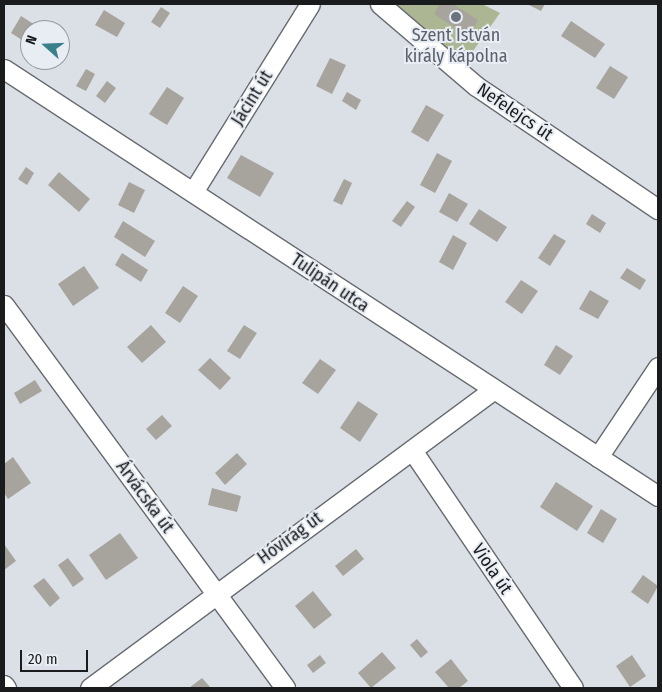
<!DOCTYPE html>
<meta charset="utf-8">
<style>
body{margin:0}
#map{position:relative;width:662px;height:692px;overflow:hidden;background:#dbe0e6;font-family:"Fira Sans Condensed",sans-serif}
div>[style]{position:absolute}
.green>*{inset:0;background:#adb692}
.building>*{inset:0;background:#a7a39d}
.roads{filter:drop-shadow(1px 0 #676b71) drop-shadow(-1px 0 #676b71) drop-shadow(0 1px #676b71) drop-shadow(0 -1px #676b71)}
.minor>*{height:19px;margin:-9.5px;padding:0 9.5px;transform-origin:9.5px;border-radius:9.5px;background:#fff}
.dots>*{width:14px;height:14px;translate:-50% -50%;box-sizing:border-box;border:2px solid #e8edf3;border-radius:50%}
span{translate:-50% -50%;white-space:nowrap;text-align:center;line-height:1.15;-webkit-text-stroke:4px #e8edf3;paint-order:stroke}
.worship-label{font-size:18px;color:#5b616d}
.street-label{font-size:18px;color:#191b1d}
.frame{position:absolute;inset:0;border:5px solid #191b1d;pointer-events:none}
.north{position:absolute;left:20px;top:20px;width:50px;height:50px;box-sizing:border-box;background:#e8edf3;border:1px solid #95999d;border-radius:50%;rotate:290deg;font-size:14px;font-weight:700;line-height:20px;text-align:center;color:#191b1d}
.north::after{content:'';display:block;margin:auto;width:18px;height:22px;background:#3a808b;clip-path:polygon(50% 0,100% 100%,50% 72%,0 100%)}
.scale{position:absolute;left:20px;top:650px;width:68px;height:22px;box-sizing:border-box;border:2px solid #191b1d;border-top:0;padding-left:6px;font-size:15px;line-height:18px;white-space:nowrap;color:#191b1d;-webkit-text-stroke:4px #e8edf3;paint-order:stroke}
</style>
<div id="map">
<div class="green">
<div style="clip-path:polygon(387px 4px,482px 4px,500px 13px,463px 65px)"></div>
</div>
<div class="building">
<div style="clip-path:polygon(440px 4px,453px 4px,478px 20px,468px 36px,434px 14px)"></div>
<div style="clip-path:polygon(527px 4px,545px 4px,541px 11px)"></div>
<div style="clip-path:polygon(161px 7px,170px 13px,160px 28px,151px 22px)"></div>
<div style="clip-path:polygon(104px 10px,125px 23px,117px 37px,95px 25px)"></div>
<div style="clip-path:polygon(21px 16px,43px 30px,30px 30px,30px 45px,11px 33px)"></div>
<div style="clip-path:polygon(571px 21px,605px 44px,595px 58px,561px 36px)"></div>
<div style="clip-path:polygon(330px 58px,346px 65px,332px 94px,316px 86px)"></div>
<div style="clip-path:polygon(610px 66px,628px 77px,614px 99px,596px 88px)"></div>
<div style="clip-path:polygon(86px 69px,95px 74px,86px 91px,76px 86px)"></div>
<div style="clip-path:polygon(107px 81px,116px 88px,105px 103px,96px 96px)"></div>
<div style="clip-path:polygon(167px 87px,184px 98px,167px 125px,149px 114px)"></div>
<div style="clip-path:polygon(347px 92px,361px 100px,356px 110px,342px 101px)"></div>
<div style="clip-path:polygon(426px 105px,444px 115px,428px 142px,411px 132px)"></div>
<div style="clip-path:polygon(437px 153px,452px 161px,435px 193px,420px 185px)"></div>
<div style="clip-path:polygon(241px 155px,274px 173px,260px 197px,227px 178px)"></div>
<div style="clip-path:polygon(26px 167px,34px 173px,27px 185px,18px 179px)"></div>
<div style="clip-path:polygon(59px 172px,90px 199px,79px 212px,48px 185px)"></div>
<div style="clip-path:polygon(344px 179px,352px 183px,342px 205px,333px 201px)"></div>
<div style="clip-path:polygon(129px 182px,145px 190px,134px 213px,118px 205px)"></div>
<div style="clip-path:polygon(449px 193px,468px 204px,457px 222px,439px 212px)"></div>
<div style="clip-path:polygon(407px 201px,415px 207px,401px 227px,392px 221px)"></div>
<div style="clip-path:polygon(479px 209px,507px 227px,497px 242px,469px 224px)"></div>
<div style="clip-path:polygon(592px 214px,606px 223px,600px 233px,586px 224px)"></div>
<div style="clip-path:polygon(123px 221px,155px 241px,145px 257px,114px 237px)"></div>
<div style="clip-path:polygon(554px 234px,566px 241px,550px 266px,538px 258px)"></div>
<div style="clip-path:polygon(453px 235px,467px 243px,453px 270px,439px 262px)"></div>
<div style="clip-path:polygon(122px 253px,148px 270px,141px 282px,115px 265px)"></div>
<div style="clip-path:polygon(84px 266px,99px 288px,73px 306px,58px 284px)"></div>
<div style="clip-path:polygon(627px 268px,646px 280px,640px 290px,620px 278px)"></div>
<div style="clip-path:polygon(521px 280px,538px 291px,522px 314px,505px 302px)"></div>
<div style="clip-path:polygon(183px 286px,198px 296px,180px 323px,165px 313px)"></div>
<div style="clip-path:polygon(590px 290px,609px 301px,598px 319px,579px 309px)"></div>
<div style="clip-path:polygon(151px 325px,166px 342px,142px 363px,127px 347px)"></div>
<div style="clip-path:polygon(244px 325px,257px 333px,240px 359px,227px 351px)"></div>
<div style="clip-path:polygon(556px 345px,573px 356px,560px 375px,544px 365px)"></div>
<div style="clip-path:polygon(210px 358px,231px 378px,220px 390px,198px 370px)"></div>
<div style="clip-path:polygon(320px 359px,336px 370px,318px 394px,302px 383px)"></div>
<div style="clip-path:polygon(35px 380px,42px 391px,20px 404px,14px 393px)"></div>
<div style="clip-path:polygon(358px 401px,378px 414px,360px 442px,340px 428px)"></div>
<div style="clip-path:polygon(162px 415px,172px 426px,156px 440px,146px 429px)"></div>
<div style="clip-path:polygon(237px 453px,247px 464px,225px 485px,215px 473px)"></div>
<div style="clip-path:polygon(13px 457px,31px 483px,8px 499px,4px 493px,4px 464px)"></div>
<div style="clip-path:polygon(556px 482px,593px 506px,577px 531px,540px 507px)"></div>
<div style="clip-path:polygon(212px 488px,241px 496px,237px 512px,208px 505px)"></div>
<div style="clip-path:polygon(601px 509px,617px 519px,603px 543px,587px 533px)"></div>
<div style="clip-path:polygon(120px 533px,138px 558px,106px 580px,89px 555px)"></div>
<div style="clip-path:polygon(4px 544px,16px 561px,4px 570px)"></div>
<div style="clip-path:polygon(356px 549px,364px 559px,343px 576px,335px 566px)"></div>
<div style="clip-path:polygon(68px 558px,84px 579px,73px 587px,58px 565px)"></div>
<div style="clip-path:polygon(643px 575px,658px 586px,648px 604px,631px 592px)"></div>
<div style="clip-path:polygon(44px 578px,60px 598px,50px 607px,33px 586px)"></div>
<div style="clip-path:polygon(313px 591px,332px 615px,314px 629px,295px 606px)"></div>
<div style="clip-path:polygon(417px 639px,428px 652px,421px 658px,410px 645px)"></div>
<div style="clip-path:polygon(382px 652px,396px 668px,371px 688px,358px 673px)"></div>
<div style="clip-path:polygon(320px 655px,326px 663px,313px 673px,307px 665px)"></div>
<div style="clip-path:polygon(632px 655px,646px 676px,630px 687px,616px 666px)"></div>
<div style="clip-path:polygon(451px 659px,468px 681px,459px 688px,449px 688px,435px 672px)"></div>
<div style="clip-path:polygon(202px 678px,211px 688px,189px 688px)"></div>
</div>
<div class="roads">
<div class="minor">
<div style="left:380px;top:4px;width:126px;rotate:40.5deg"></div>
<div style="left:476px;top:86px;width:220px;rotate:34.1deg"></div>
<div style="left:4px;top:69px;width:781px;rotate:33.14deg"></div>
<div style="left:193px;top:192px;width:221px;rotate:-58.1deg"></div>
<div style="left:4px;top:305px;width:475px;rotate:53.7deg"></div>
<div style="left:412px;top:450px;width:287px;rotate:55.9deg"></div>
<div style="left:598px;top:457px;width:108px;rotate:-56.3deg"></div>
<div style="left:4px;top:685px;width:4px;rotate:56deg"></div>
<div style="left:90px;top:688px;width:500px;rotate:-36.5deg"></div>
</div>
</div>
<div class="dots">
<div style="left:456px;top:17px;background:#6b7280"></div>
</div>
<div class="worship-label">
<span style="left:456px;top:46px">Szent István<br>király kápolna</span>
</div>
<div class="street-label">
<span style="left:252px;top:98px;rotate:-58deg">Jácint út</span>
<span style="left:515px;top:112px;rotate:34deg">Nefelejcs út</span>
<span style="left:330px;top:283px;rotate:34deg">Tulipán utca</span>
<span style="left:145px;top:497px;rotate:54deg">Árvácska út</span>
<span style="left:290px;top:538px;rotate:-36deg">Hóvirág út</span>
<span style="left:492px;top:569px;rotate:56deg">Viola út</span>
</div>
<div class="frame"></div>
<div class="north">N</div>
<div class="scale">20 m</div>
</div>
